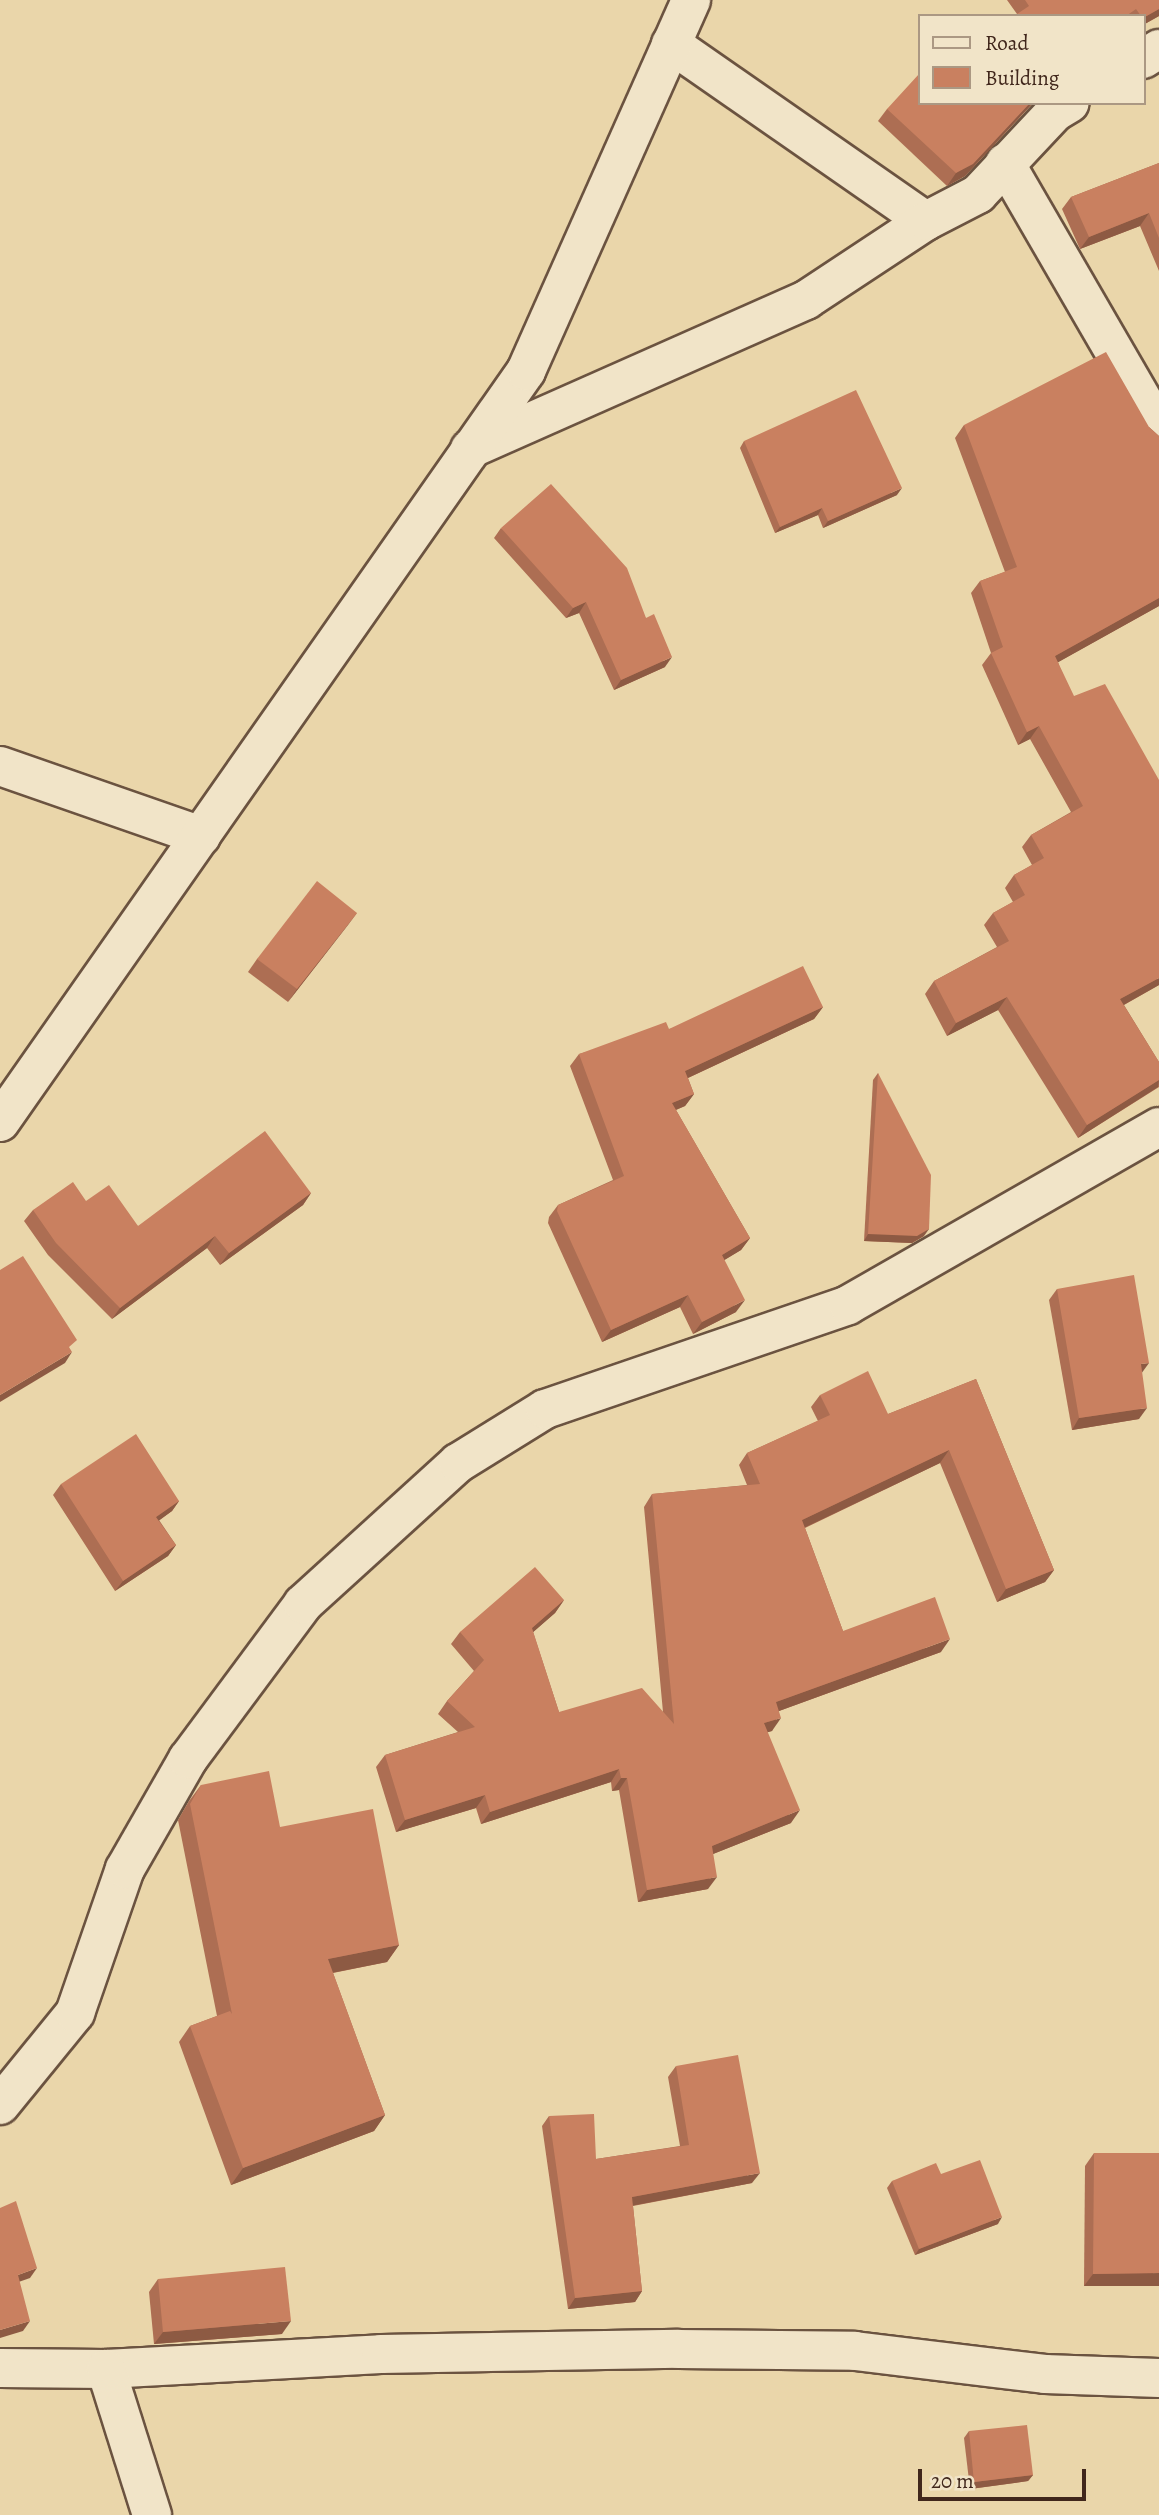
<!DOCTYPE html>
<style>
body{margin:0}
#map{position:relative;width:1159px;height:2515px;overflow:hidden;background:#ead6aa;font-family:Alegreya,serif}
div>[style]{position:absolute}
.roads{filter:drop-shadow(2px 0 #6b5340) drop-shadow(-2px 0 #6b5340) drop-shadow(0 2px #6b5340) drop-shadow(0 -2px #6b5340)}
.minor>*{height:38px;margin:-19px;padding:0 19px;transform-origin:19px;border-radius:19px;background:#f1e4c8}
.wall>*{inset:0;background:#ad6e53}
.shaded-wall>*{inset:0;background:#8d5a43}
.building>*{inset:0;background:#c98060}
span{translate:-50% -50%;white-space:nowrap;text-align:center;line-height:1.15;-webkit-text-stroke:5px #f1e4c8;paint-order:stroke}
.legend{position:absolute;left:918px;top:14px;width:228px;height:91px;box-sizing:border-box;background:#f1e4c8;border:2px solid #ab9883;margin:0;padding:9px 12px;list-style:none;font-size:21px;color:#41271c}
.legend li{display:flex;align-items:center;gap:14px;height:35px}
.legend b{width:35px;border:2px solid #ab9883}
.scale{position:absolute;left:918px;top:2469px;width:168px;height:32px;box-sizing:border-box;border:4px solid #41271c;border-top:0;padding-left:9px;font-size:21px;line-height:24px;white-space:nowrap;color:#41271c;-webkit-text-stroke:5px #f1e4c8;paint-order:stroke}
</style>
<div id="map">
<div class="roads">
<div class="minor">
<div style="left:671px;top:44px;width:310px;rotate:34.8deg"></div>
<div style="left:1143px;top:59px;width:19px;rotate:-32deg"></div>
<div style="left:1005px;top:163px;width:307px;rotate:59.9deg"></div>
<div style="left:470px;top:449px;width:368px;rotate:-23.9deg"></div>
<div style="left:806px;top:300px;width:144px;rotate:-33.4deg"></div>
<div style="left:926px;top:221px;width:59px;rotate:-27.4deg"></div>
<div style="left:978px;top:194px;width:112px;rotate:-46.8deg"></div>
<div style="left:1055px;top:112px;width:17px;rotate:-31deg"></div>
<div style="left:0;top:766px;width:213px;rotate:19.2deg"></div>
<div style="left:0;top:1122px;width:917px;rotate:-54.99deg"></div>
<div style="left:526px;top:371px;width:406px;rotate:-66deg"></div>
<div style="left:0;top:2105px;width:119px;rotate:-50.8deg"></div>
<div style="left:75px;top:2013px;width:152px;rotate:-70.9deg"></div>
<div style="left:125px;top:1869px;width:127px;rotate:-60.2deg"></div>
<div style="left:188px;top:1759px;width:193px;rotate:-53.4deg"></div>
<div style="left:303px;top:1604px;width:210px;rotate:-42.3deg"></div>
<div style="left:458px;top:1463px;width:102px;rotate:-31.8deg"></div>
<div style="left:545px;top:1409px;width:320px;rotate:-18.9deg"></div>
<div style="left:848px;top:1305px;width:358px;rotate:-29.8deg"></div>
<div style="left:0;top:2368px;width:106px;rotate:0.5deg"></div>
<div style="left:106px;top:2369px;width:275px;rotate:-3.1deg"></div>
<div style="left:381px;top:2354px;width:297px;rotate:-1deg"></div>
<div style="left:678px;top:2349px;width:177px;rotate:0.6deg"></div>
<div style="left:855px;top:2351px;width:191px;rotate:6.9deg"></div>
<div style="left:1045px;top:2374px;width:114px;rotate:2deg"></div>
<div style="left:106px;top:2369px;width:153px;rotate:72.5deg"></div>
</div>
</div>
<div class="wall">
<div style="clip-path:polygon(1007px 0,1159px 0,1159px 16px,1143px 25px,1143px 16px,1014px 16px,1017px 14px)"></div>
<div style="clip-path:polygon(919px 103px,1033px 103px,965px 176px,947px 186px,878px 121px,887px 109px)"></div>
<div style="clip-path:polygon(1159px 163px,1159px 271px,1140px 226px,1080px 249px,1062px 209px,1071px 197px)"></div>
<div style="clip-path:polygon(964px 425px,1149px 427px,1159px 436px,1159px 606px,1058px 662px,1159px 985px,1124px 1005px,1159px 1062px,1159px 1087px,1078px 1138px,998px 1010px,947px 1036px,925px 994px,934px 981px,997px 947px,984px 925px,993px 913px,1013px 902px,1005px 888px,1014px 875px,1032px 865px,1022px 847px,1031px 835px,1071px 812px,1030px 739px,1018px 745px,982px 665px,991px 653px,971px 593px,980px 581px,1005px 572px,955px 438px)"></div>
<div style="clip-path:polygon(744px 441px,897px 495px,823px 528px,818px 515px,775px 533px,740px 448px)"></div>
<div style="clip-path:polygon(501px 528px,646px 618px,665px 667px,614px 690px,579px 613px,566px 618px,494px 538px)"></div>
<div style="clip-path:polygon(357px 913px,288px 1002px,248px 972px,257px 959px)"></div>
<div style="clip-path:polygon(823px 1007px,814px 1019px,688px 1078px,694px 1094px,685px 1106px,676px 1110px,750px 1238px,741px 1250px,724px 1260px,736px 1312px,693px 1334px,680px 1307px,602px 1342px,548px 1223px,549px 1217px,558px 1205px,613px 1180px,570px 1066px,579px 1054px,669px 1029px)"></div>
<div style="clip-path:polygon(878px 1073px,924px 1236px,912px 1243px,864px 1241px,873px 1080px)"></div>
<div style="clip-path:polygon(311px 1193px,303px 1205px,220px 1265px,207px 1248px,112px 1319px,48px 1255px,24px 1221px,33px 1210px,86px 1201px,138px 1226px)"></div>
<div style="clip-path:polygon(1057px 1289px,1142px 1373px,1139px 1419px,1072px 1430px,1049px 1300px)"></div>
<div style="clip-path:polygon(976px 1379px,1054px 1570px,1045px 1582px,997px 1602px,940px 1463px,805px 1528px,843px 1631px,941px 1652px,779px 1711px,772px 1731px,767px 1732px,791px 1823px,713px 1854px,708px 1889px,638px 1902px,619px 1790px,612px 1791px,611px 1782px,481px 1824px,476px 1808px,396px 1832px,376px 1767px,385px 1755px,458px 1732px,438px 1714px,447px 1701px,474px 1671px,451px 1644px,460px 1632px,564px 1600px,555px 1613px,533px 1632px,559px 1712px,663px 1712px,644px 1507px,652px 1494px,747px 1485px,739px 1465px,747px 1453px,818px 1421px,811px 1407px,820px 1395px,888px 1414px)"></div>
<div style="clip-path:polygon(61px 1484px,179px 1501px,172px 1511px,159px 1520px,176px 1545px,168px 1556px,115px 1591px,53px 1495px)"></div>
<div style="clip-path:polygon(201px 1785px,280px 1827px,399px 1945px,387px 1962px,333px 1973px,385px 2115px,374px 2131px,231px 2185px,179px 2042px,190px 2026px,217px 2016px,178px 1820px,189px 1801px)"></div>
<div style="clip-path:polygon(676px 2066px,752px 2183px,633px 2206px,642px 2291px,635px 2302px,568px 2309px,542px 2126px,549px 2116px,596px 2159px,680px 2146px,668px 2077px)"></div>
<div style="clip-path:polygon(1094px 2153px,1159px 2286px,1084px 2286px,1085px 2166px)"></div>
<div style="clip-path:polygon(941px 2174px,998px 2224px,915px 2255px,887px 2188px,892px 2181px)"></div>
<div style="clip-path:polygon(158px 2279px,282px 2334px,154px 2344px,149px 2292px)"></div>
<div style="clip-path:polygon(969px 2431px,1033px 2475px,1028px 2481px,970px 2489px,964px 2438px)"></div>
</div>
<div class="shaded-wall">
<div style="clip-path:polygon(1159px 9px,1159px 16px,1143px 25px,1143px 18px)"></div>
<div style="clip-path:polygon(1030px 103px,1033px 103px,965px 176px,947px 186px,956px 173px)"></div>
<div style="clip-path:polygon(1149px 213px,1140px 226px,1080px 249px,1089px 237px)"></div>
<div style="clip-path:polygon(902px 488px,897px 495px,823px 528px,828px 521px)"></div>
<div style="clip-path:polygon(822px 508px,818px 515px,775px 533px,780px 527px)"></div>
<div style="clip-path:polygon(1159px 598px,1159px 606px,1046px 669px,1055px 656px)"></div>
<div style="clip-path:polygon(586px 602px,579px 613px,566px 618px,573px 608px)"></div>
<div style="clip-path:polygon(672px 657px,665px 667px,614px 690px,621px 680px)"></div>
<div style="clip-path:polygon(1039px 726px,1030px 739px,1018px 745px,1027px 732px)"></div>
<div style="clip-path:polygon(357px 913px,348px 925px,288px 1002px,297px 989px)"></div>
<div style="clip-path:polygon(1159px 978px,1159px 985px,1111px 1012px,1120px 999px)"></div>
<div style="clip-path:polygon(1007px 997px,998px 1010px,947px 1036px,956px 1023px)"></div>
<div style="clip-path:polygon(823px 1007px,814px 1019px,677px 1083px,685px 1071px)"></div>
<div style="clip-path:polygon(1159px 1080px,1158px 1087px,1078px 1138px,1087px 1125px)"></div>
<div style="clip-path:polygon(694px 1094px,685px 1106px,663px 1115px,672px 1103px)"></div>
<div style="clip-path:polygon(311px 1193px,303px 1205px,220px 1265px,229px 1253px)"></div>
<div style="clip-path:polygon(929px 1229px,924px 1236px,912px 1243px,864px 1241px,868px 1234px)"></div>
<div style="clip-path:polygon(215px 1236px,207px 1248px,112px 1319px,120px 1308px)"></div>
<div style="clip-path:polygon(750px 1238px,741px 1250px,713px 1267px,722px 1255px)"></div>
<div style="clip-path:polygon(688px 1295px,680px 1307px,602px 1342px,611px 1330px)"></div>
<div style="clip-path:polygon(745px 1300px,736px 1312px,693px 1334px,702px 1322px)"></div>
<div style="clip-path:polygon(72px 1352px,65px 1363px,0 1402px,0 1395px)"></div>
<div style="clip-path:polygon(1149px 1363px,1141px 1374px,1141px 1364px)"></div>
<div style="clip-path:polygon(1147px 1408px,1139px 1419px,1072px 1430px,1079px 1418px)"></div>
<div style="clip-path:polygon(949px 1450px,940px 1463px,793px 1533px,802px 1520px)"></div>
<div style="clip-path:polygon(179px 1501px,172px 1511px,149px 1528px,156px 1517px)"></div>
<div style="clip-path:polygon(176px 1545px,168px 1556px,115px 1591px,123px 1581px)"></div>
<div style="clip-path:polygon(1054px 1570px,1045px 1582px,997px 1602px,1006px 1589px)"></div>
<div style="clip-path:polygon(564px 1600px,555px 1613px,523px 1641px,532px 1628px)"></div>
<div style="clip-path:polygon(950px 1639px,941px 1652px,768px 1715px,776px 1702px)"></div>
<div style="clip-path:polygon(781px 1718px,772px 1731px,755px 1736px,764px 1723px)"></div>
<div style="clip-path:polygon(619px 1769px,611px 1782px,481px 1824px,490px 1812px)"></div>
<div style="clip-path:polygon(621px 1778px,627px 1778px,619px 1790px,612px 1791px)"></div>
<div style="clip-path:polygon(485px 1795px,476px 1808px,396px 1832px,405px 1820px)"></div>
<div style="clip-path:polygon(800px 1810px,791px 1823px,703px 1858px,712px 1846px)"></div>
<div style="clip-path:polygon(717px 1877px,708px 1889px,638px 1902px,647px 1890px)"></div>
<div style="clip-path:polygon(399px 1945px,387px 1962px,316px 1976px,328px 1959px)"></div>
<div style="clip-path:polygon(385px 2115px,374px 2131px,231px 2185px,243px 2168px)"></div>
<div style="clip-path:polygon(760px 2173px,752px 2183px,625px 2207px,632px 2197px)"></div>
<div style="clip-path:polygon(1002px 2217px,998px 2224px,915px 2255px,919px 2249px)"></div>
<div style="clip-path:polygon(37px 2268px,30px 2278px,10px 2285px,18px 2275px)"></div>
<div style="clip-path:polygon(1159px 2273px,1159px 2286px,1084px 2286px,1093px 2274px)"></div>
<div style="clip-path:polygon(642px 2291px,635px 2302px,568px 2309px,575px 2298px)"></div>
<div style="clip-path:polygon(30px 2321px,23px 2331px,0 2338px,0 2330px)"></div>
<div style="clip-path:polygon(291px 2321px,282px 2334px,154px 2344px,163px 2332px)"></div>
<div style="clip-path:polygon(1033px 2475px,1028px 2481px,970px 2489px,974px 2482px)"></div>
</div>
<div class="building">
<div style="clip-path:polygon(1025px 0,1159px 0,1159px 9px,1143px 18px,1143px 16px,1141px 16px,1136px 9px,1126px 16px,1014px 16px,1029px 6px)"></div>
<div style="clip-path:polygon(919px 74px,919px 103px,1030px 103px,973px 164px,956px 173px,887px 109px)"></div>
<div style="clip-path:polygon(1159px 163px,1159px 238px,1149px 213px,1089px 237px,1071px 197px)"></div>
<div style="clip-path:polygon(1106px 352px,1149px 427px,1159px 436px,1159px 598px,1055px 656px,1074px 696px,1105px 684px,1159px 780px,1159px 978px,1120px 999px,1159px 1062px,1159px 1080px,1087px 1125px,1007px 997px,956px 1023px,934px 981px,1009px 941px,993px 913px,1025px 895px,1014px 875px,1044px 858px,1031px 835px,1083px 806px,1039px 726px,1027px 732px,991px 653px,1003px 647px,980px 581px,1017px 567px,964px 425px)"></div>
<div style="clip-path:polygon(856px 390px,902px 488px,828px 521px,822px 508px,780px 527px,744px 441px)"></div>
<div style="clip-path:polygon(551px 484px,627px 568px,646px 618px,654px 614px,672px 657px,621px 680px,586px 602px,573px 608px,501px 528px)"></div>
<div style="clip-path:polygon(317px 881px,357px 913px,297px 989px,257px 959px)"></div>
<div style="clip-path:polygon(803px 966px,823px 1007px,685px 1071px,694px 1094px,672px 1103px,750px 1238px,722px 1255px,745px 1300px,702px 1322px,688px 1295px,611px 1330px,557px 1211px,558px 1205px,624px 1176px,579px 1054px,666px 1022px,669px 1029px)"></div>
<div style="clip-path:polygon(878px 1073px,931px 1175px,929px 1229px,917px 1236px,868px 1234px)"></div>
<div style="clip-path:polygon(265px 1131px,311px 1193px,229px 1253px,215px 1236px,120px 1308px,56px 1243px,33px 1210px,73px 1182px,86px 1201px,109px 1185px,138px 1226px)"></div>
<div style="clip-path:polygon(23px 1256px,77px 1340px,69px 1347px,72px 1352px,0 1395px,0 1270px)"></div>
<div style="clip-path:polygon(1134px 1275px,1149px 1363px,1141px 1364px,1147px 1408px,1079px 1418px,1057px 1289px)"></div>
<div style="clip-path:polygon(868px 1371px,888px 1414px,976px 1379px,1054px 1570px,1006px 1589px,949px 1450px,802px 1520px,843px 1631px,935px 1597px,950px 1639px,776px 1702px,781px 1718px,764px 1723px,800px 1810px,712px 1846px,717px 1877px,647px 1890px,627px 1778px,621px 1778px,619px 1769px,490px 1812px,485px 1795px,405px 1820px,385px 1755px,475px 1727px,447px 1701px,484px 1660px,460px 1632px,535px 1567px,564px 1600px,532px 1628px,559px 1712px,642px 1688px,674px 1724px,652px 1494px,760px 1484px,747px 1453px,830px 1415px,820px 1395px)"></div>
<div style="clip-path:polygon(136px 1434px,179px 1501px,156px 1517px,176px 1545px,123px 1581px,61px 1484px)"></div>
<div style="clip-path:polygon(269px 1771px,280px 1827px,373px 1809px,399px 1945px,328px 1959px,385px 2115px,243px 2168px,190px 2026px,230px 2011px,232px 2014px,190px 1804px,201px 1785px)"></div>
<div style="clip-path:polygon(738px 2055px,760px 2173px,632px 2197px,642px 2291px,575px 2298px,549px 2116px,594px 2114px,596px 2159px,689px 2145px,676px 2066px)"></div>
<div style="clip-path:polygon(1094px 2153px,1159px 2153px,1159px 2273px,1093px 2274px)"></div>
<div style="clip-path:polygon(980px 2160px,1002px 2217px,919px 2249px,892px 2181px,936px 2163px,941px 2174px)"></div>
<div style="clip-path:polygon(16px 2201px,37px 2268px,18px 2275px,30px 2321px,0 2330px,0 2208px)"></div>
<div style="clip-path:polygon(285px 2267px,291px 2321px,163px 2332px,158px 2279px)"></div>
<div style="clip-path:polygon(1027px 2425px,1033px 2475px,974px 2482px,969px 2431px)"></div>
</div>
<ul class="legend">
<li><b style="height:9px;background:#f1e4c8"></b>Road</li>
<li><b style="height:19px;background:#c98060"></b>Building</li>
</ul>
<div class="scale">20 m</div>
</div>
